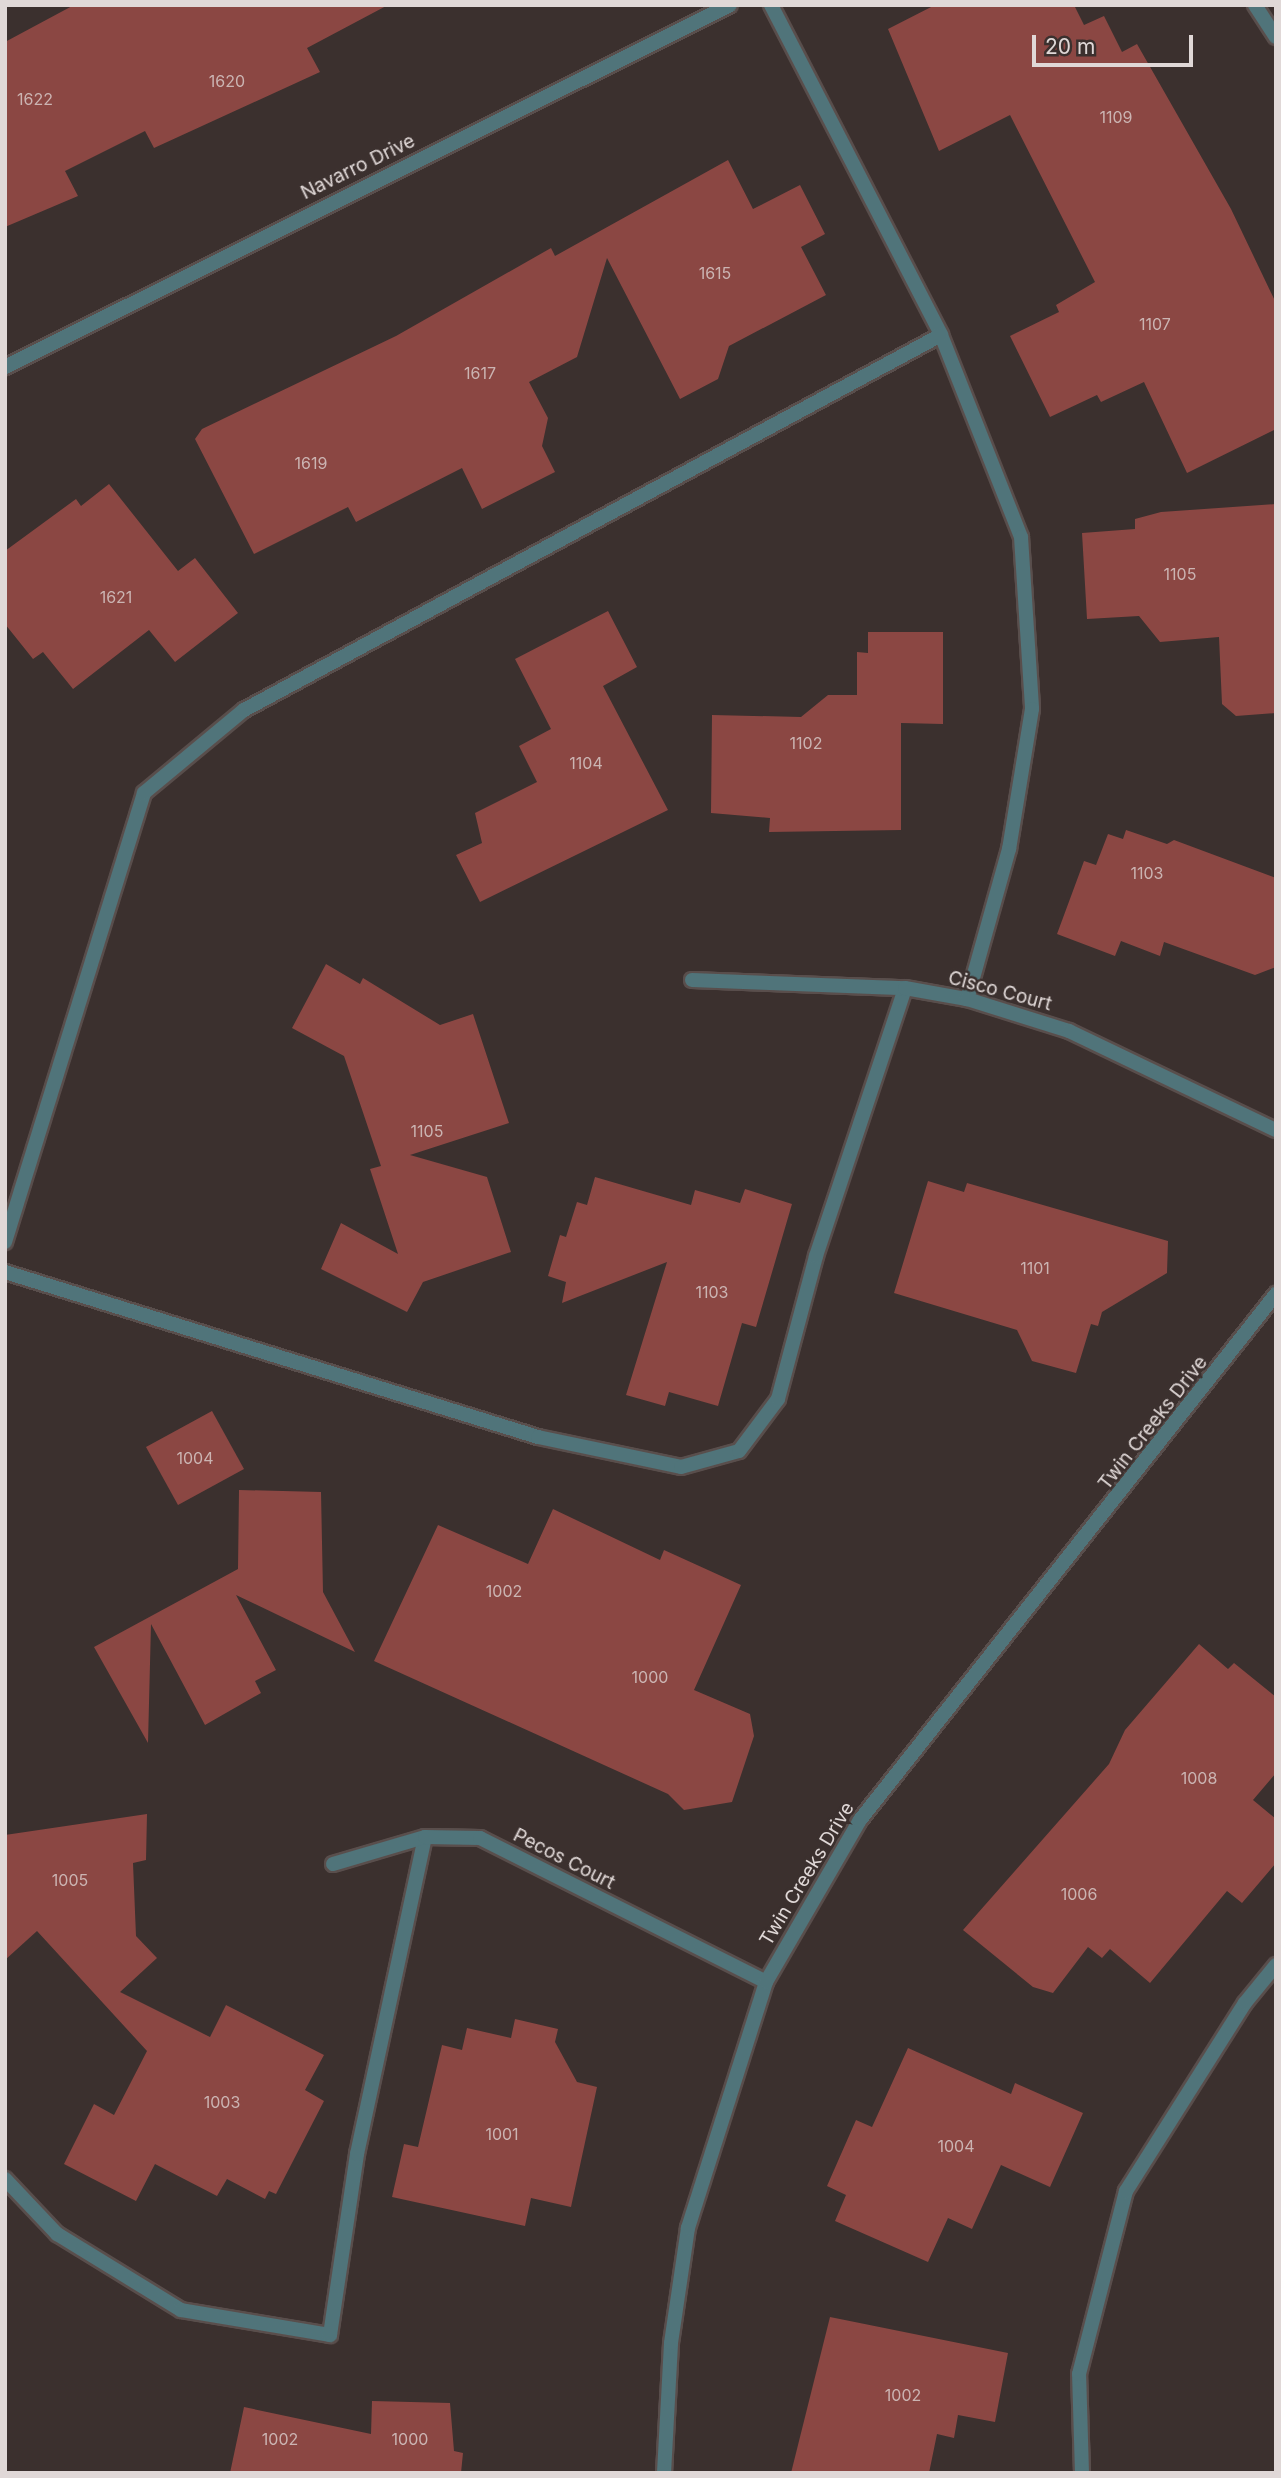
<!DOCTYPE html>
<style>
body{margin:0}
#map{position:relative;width:1281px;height:2478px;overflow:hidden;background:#3b302e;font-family:Inter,sans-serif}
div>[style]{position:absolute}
.building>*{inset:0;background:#8b4743}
.roads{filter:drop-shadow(2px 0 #594e4c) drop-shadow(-2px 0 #594e4c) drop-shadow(0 2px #594e4c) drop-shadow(0 -2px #594e4c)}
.service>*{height:14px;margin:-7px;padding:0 7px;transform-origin:7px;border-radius:7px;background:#50747a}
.minor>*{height:14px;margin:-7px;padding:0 7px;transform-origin:7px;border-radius:7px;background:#50747a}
.tertiary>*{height:14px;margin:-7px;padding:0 7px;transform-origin:7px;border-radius:7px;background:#50747a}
span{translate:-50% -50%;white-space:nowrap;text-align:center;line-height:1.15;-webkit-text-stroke:5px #3b302e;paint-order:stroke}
.number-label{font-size:16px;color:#cbb4b2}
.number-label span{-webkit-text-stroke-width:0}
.street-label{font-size:19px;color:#e0d8d7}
.frame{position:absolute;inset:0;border:7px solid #e0d8d7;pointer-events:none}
.scale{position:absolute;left:1032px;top:35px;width:161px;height:32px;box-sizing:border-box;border:4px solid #e0d8d7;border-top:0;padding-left:9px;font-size:21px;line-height:24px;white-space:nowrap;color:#e0d8d7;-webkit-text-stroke:5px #3b302e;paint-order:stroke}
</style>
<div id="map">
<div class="building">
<div style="clip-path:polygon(74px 5px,388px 5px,307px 48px,320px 72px,154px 148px,145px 131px,65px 171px,78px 196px,5px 227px,5px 42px)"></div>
<div style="clip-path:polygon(935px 5px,1074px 5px,1084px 25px,1104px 16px,1122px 52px,1137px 44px,1231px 209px,1276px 303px,1276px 429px,1187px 473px,1144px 382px,1101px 402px,1097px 395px,1050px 417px,1010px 336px,1059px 312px,1056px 305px,1095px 282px,1010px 115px,939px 151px,888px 29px)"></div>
<div style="clip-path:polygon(728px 160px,753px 209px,800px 185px,825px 234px,801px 247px,826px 295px,729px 346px,718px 379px,680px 399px,607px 258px,577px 357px,529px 382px,548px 418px,542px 446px,555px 472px,482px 509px,462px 468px,356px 522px,348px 507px,254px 554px,195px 439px,202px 429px,396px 336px,551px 248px,555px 256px)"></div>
<div style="clip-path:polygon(109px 484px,178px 571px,195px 558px,238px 613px,175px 662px,149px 630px,73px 689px,43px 652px,33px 659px,5px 624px,5px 551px,76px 499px,81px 506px)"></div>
<div style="clip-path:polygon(1276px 504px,1276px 713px,1236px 716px,1222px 704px,1219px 637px,1160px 642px,1139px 616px,1087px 619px,1082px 533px,1135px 529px,1135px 519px,1161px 512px)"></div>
<div style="clip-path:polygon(608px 611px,637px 667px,603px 686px,668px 810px,480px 902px,456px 855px,482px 843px,475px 813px,537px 782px,519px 746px,551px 729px,515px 659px)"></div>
<div style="clip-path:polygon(868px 632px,943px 632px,943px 724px,901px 723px,901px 830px,769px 832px,770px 818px,711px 813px,712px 715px,801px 717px,828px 695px,857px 695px,857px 652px,868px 653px)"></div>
<div style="clip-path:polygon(1126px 830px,1167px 844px,1174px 840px,1276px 878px,1276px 967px,1255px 975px,1164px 942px,1160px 956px,1121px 941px,1115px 956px,1057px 934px,1084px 861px,1096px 865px,1108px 834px,1123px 839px)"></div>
<div style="clip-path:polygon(326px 964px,360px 984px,363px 978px,440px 1025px,473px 1014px,509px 1123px,410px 1155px,487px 1177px,511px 1252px,423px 1282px,407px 1312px,321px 1269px,341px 1223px,398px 1254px,370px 1169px,381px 1166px,344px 1056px,292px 1028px)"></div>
<div style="clip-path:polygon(595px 1177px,691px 1205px,695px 1190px,740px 1203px,745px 1189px,792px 1204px,756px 1327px,742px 1323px,718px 1406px,669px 1392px,665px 1406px,626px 1395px,667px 1262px,562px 1303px,566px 1282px,548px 1276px,560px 1235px,566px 1237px,577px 1202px,587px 1205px)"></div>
<div style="clip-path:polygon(928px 1181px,964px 1192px,967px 1183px,1168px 1241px,1167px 1273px,1102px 1312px,1098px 1326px,1091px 1324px,1076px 1373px,1032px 1361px,1017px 1330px,894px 1293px)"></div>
<div style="clip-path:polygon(212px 1411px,244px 1469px,178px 1505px,146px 1447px)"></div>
<div style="clip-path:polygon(239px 1490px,321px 1492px,323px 1592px,355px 1652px,236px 1595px,276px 1670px,255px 1681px,261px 1693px,205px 1725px,151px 1624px,148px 1743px,94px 1647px,238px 1569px)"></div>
<div style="clip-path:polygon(553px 1509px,660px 1560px,664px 1550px,741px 1585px,694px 1690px,750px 1714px,754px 1736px,732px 1802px,684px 1810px,668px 1794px,374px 1661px,438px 1525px,528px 1564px)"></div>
<div style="clip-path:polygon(1199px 1644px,1228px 1669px,1234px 1663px,1276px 1697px,1276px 1773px,1253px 1800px,1276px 1819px,1276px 1863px,1242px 1903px,1227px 1891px,1150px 1983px,1110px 1949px,1102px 1958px,1088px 1947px,1053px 1993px,1033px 1987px,963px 1930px,1109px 1764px,1125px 1730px)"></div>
<div style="clip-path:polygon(147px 1814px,146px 1860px,133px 1863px,136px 1936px,157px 1958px,120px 1992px,210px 2037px,226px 2005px,324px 2055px,305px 2090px,324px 2101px,276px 2194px,269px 2191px,265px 2199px,227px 2179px,217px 2196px,155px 2164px,136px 2201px,64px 2164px,94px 2104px,114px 2115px,147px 2051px,37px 1931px,5px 1960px,5px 1835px)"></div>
<div style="clip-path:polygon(515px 2019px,558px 2029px,555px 2042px,577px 2082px,597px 2087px,571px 2207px,531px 2198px,525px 2226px,392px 2197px,404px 2144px,418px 2147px,442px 2045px,462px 2050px,467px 2028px,511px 2038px)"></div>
<div style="clip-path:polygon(908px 2048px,1011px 2094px,1015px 2083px,1083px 2113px,1050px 2187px,1001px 2165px,972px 2229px,948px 2218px,928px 2262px,835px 2221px,846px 2195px,827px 2186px,856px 2120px,872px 2127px)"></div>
<div style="clip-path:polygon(830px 2317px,1008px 2353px,995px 2422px,958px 2415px,954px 2438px,937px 2434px,929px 2473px,791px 2473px)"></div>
<div style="clip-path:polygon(372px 2401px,450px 2403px,454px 2451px,463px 2453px,461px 2473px,230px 2473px,244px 2407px,371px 2434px)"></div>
</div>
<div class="roads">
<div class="service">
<div style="left:771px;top:5px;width:371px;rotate:62.7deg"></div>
<div style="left:941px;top:335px;width:217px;rotate:68.4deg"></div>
<div style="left:1021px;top:537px;width:172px;rotate:86.3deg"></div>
<div style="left:1032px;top:709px;width:142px;rotate:99.3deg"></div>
<div style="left:1009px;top:849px;width:156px;rotate:105.6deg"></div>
<div style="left:5px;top:1242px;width:470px;rotate:-72.8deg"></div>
<div style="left:144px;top:793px;width:130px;rotate:-39.7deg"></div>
<div style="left:244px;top:710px;width:791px;rotate:-28.28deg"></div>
<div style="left:5px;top:1272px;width:558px;rotate:17.2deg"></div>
<div style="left:538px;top:1437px;width:146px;rotate:11.8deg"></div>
<div style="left:681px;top:1467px;width:60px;rotate:-15.4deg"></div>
<div style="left:739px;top:1451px;width:65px;rotate:-53.1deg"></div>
<div style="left:778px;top:1399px;width:148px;rotate:-75.1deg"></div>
<div style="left:816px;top:1256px;width:282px;rotate:-71.6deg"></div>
<div style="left:5px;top:2179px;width:76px;rotate:46.6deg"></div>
<div style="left:57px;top:2234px;width:145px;rotate:31.5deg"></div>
<div style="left:181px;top:2310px;width:151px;rotate:9.5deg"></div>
<div style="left:330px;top:2335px;width:183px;rotate:-81.5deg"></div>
<div style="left:357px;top:2154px;width:324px;rotate:-77.9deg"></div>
<div style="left:1082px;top:2473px;width:99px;rotate:-91.7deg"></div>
<div style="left:1079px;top:2374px;width:189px;rotate:-75.6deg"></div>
<div style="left:1126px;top:2191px;width:222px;rotate:-57.7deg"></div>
<div style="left:1245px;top:2003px;width:49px;rotate:-50.8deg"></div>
</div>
<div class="minor">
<div style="left:5px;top:367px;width:810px;rotate:-26.53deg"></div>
<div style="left:692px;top:980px;width:213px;rotate:2.2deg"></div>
<div style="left:905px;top:988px;width:63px;rotate:10.1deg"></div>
<div style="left:967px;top:999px;width:107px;rotate:17.4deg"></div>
<div style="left:1069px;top:1031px;width:229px;rotate:25.6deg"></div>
<div style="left:333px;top:1864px;width:96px;rotate:-16.4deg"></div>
<div style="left:425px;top:1837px;width:55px;rotate:1deg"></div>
<div style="left:480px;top:1838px;width:320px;rotate:26.7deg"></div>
</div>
<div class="tertiary">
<div style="left:1255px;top:5px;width:38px;rotate:57deg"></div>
<div style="left:664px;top:2473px;width:130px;rotate:-86.9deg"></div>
<div style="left:671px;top:2343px;width:116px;rotate:-81.6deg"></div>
<div style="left:688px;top:2228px;width:258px;rotate:-72.4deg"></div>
<div style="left:766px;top:1982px;width:187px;rotate:-59.9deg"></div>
<div style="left:860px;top:1820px;width:671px;rotate:-51.66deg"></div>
</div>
</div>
<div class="number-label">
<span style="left:227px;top:81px">1620</span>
<span style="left:35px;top:99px">1622</span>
<span style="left:1116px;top:117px">1109</span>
<span style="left:715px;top:273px">1615</span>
<span style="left:1155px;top:324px">1107</span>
<span style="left:480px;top:373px">1617</span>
<span style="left:311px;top:463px">1619</span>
<span style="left:1180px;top:574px">1105</span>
<span style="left:116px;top:597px">1621</span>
<span style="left:806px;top:743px">1102</span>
<span style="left:586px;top:763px">1104</span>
<span style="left:1147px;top:873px">1103</span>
<span style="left:427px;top:1131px">1105</span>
<span style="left:1035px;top:1268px">1101</span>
<span style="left:712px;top:1292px">1103</span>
<span style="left:195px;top:1458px">1004</span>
<span style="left:504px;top:1591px">1002</span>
<span style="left:650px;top:1677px">1000</span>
<span style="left:1199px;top:1778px">1008</span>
<span style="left:70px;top:1880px">1005</span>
<span style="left:1079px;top:1894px">1006</span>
<span style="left:222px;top:2102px">1003</span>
<span style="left:502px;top:2134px">1001</span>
<span style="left:956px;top:2146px">1004</span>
<span style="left:903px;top:2395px">1002</span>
<span style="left:280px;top:2439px">1002</span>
<span style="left:410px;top:2439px">1000</span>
</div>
<div class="street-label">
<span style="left:358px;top:167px;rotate:-26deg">Navarro Drive</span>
<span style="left:1000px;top:991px;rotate:15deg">Cisco Court</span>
<span style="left:1153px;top:1423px;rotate:-52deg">Twin Creeks Drive</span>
<span style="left:564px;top:1859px;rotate:27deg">Pecos Court</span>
<span style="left:807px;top:1874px;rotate:-59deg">Twin Creeks Drive</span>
</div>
<div class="frame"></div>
<div class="scale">20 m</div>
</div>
